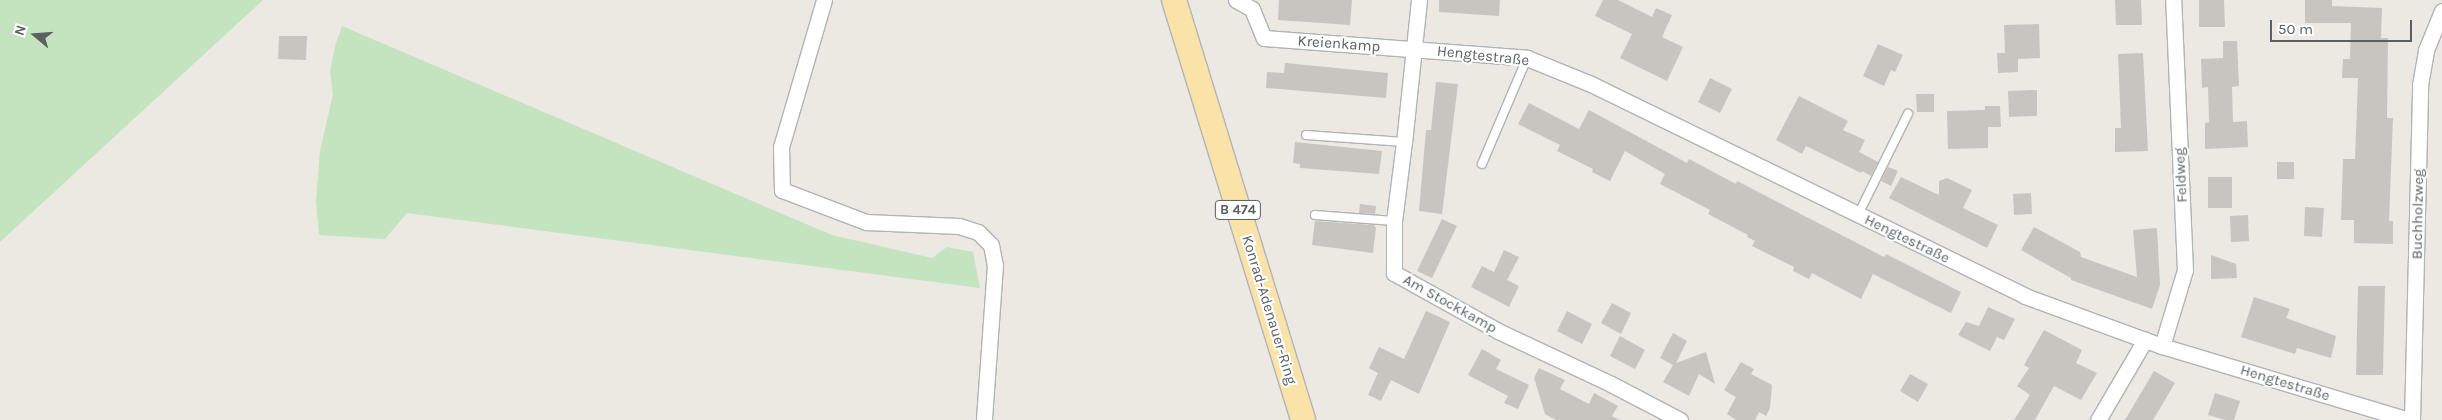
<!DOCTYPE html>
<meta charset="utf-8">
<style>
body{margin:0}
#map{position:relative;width:2442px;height:420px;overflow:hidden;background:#ece9e2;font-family:Karla,sans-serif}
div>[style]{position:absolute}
.green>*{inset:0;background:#c4e3bf}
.building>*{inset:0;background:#c8c4bf}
.roads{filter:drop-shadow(1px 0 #b0b3b7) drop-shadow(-1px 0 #b0b3b7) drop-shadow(0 1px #b0b3b7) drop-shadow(0 -1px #b0b3b7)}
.service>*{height:8px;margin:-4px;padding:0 4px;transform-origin:4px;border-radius:4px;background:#fff}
.minor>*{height:15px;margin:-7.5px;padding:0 7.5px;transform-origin:7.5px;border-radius:7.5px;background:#fff}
.primary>*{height:24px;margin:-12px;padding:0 12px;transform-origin:12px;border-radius:12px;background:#fae3a9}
span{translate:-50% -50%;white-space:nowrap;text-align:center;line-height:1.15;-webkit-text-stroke:4px #fff;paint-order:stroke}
.shield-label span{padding:1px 4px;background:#fff;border:1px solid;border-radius:4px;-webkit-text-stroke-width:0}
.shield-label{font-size:14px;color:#5a5f62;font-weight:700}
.street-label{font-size:15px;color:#5a5f62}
.north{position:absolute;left:10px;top:10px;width:50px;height:50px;-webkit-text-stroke:4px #fff;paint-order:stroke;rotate:288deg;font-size:14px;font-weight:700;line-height:20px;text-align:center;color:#5a5f62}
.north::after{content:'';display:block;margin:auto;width:18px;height:22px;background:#5a5f62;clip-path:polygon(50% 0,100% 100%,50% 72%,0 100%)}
.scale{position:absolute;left:2270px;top:20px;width:142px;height:22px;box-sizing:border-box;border:2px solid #5a5f62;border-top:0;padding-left:6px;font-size:15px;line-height:18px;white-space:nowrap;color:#5a5f62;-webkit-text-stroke:4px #fff;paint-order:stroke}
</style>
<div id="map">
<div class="green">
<div style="clip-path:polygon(0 0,263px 0,0 242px)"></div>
<div style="clip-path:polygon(342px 26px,832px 235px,932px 258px,947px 247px,973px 252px,980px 288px,407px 213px,385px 239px,319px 235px,316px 201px,320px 151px,333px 94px,330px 71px,335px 46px)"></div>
</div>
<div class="building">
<div style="clip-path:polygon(1279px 0,1352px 0,1350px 25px,1278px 20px)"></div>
<div style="clip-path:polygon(1439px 0,1500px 0,1499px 16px,1439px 12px)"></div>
<div style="clip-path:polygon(1603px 0,1618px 0,1652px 17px,1656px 8px,1672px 15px,1662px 37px,1683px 47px,1667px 81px,1620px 58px,1632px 34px,1595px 16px)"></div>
<div style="clip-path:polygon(2115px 0,2141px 0,2142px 25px,2116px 25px)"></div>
<div style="clip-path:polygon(2199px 0,2224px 0,2225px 27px,2199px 27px)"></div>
<div style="clip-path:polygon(2305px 0,2332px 0,2332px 6px,2382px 8px,2381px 38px,2388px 38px,2387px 118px,2393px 118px,2389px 221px,2393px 221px,2393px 244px,2354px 243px,2354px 220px,2341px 220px,2343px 159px,2355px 159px,2358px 78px,2342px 78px,2343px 59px,2350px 59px,2351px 23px,2305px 23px)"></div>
<div style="clip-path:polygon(2039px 24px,2040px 58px,2018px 59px,2018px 72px,1998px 73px,1997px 53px,2005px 53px,2004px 25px)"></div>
<div style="clip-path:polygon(279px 36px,307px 36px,306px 60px,278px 59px)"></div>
<div style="clip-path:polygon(2223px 41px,2237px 41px,2239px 86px,2232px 87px,2233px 122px,2247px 121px,2248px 147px,2205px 149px,2205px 123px,2209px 122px,2208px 87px,2202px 88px,2201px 59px,2223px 58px)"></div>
<div style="clip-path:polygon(1878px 44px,1903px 55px,1895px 72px,1891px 70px,1884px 86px,1863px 76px)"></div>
<div style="clip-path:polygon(2143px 53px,2148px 151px,2115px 152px,2115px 128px,2121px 128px,2118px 54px)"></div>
<div style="clip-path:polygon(1285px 63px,1388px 73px,1386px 98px,1266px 88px,1267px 72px,1284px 73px)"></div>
<div style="clip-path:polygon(1710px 78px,1732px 89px,1720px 113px,1698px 102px)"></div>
<div style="clip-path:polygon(1436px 82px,1458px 84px,1442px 214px,1419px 211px,1426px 130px,1431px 130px)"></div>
<div style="clip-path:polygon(2037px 90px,2037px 116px,2009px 117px,2008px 91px)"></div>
<div style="clip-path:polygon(1916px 94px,1934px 94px,1934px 112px,1917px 112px)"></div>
<div style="clip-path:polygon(1799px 96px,1848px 121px,1843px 130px,1865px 140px,1859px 152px,1878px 162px,1871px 176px,1862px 171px,1861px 173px,1806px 146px,1802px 154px,1776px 140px)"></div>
<div style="clip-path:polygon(1529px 103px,1579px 129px,1589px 110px,1687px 163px,1689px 159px,1736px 184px,1737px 181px,1884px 257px,1886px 254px,1961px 292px,1951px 313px,1873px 274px,1861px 299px,1812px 273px,1809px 279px,1793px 271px,1794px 267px,1752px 246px,1755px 241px,1747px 237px,1748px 235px,1708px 214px,1710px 210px,1660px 184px,1665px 174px,1625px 151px,1610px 181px,1592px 172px,1593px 169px,1557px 151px,1560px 145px,1518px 124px)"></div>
<div style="clip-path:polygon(1985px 106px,2000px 106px,2001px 127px,1988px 127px,1988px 148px,1948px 149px,1947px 111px,1985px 110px)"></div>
<div style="clip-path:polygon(1295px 142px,1382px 151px,1379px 174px,1300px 168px,1300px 164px,1293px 163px)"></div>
<div style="clip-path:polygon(2277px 162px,2294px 162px,2294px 179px,2277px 179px)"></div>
<div style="clip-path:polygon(1888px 167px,1898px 171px,1891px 186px,1881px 181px)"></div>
<div style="clip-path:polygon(1901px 177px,1939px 195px,1939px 181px,1947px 178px,1972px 190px,1963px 208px,1998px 225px,1987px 248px,1889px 198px)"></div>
<div style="clip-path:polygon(2208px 177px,2232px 177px,2232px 208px,2208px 208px)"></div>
<div style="clip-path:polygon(2031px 193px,2032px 214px,2014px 215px,2013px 194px)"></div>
<div style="clip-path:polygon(1360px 204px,1376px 206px,1375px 214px,1359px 213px)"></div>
<div style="clip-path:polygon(2305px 207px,2324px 208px,2322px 237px,2304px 236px)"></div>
<div style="clip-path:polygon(2248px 215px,2249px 241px,2231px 242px,2230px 216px)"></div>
<div style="clip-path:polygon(1442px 219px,1457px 226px,1432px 278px,1417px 271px)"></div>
<div style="clip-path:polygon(1315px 221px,1374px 225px,1376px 228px,1373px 253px,1312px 245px)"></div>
<div style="clip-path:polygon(2034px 227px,2080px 252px,2081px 257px,2137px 277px,2133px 230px,2157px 228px,2160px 285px,2152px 309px,2071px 280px,2071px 278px,2021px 250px)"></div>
<div style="clip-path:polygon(1504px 250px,1519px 257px,1507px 280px,1519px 286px,1509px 307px,1471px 287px,1482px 266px,1494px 272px)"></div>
<div style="clip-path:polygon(2211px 255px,2236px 264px,2237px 278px,2211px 279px)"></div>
<div style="clip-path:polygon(2358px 286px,2385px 286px,2383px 375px,2356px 375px)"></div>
<div style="clip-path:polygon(2254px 297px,2290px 309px,2286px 318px,2336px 336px,2331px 358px,2297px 348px,2295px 354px,2241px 337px)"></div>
<div style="clip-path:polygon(1612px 303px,1631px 313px,1621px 334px,1601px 323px)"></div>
<div style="clip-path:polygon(1988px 307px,2015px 319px,2004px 340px,1997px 337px,1990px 351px,1958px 335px,1966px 322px,1979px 326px)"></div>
<div style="clip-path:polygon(1426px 311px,1450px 322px,1419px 394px,1391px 380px,1381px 401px,1368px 395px,1378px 373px,1369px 368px,1379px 347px,1404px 359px)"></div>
<div style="clip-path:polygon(1567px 311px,1592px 324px,1582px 344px,1557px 331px)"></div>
<div style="clip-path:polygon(2044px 330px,2082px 350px,2076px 363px,2097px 373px,2081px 400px,2054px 386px,2035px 420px,2014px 420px,2030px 395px,2017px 386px,2029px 368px,2024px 365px)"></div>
<div style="clip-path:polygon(1673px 333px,1687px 341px,1676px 363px,1706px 352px,1715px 384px,1699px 374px,1689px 396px,1663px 382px,1673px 365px,1660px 358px)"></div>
<div style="clip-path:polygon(1620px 336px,1645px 350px,1635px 369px,1610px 356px)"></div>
<div style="clip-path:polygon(1482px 349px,1501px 360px,1496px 369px,1529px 385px,1518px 409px,1504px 403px,1508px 396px,1468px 375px)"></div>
<div style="clip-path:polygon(1741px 362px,1754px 369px,1751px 374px,1772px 385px,1770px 408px,1766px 416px,1759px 412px,1755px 420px,1736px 420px,1727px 414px,1736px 397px,1724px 390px)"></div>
<div style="clip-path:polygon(1539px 368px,1565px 380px,1560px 389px,1589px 404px,1594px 393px,1618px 406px,1612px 416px,1620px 420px,1556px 420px,1545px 414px,1534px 378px)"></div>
<div style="clip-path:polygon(2154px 371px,2175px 383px,2153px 420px,2125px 420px)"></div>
<div style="clip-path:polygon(1910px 374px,1928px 384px,1918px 402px,1900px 391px)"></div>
<div style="clip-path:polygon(2215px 393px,2240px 401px,2234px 420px,2225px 420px,2208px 415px)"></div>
</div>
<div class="roads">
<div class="service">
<div style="left:1306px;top:135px;width:98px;rotate:4.1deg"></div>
<div style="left:1482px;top:164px;width:115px;rotate:-67deg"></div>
<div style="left:1315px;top:215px;width:79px;rotate:4.3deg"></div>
<div style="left:1858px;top:215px;width:113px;rotate:-63.7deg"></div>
</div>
<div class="minor">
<div style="left:824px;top:0;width:153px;rotate:106.3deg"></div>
<div style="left:781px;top:147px;width:43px;rotate:88.7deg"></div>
<div style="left:782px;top:190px;width:90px;rotate:20.9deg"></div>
<div style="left:866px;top:222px;width:93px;rotate:2.5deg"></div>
<div style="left:959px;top:226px;width:20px;rotate:18deg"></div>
<div style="left:978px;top:232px;width:18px;rotate:45deg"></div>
<div style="left:991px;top:245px;width:20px;rotate:79deg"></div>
<div style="left:995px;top:265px;width:155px;rotate:94.1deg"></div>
<div style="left:1236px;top:0;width:18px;rotate:29deg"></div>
<div style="left:1252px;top:9px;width:31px;rotate:68deg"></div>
<div style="left:1264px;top:38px;width:264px;rotate:4.3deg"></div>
<div style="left:1527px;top:58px;width:69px;rotate:22.1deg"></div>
<div style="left:1591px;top:84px;width:483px;rotate:26deg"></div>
<div style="left:2025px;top:296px;width:146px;rotate:20.1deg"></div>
<div style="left:2162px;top:346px;width:258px;rotate:16.7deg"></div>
<div style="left:1419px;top:0;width:143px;rotate:96deg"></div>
<div style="left:1404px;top:142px;width:80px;rotate:97.2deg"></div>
<div style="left:1394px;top:221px;width:52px;rotate:90deg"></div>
<div style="left:1394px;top:273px;width:119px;rotate:29.1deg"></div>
<div style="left:1498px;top:331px;width:125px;rotate:25.1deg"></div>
<div style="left:1611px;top:384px;width:78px;rotate:27.6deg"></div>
<div style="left:2162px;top:346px;width:79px;rotate:-73.2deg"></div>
<div style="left:2185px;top:270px;width:270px;rotate:-92.5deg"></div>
<div style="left:2098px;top:420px;width:93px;rotate:-59.6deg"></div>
<div style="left:2412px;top:420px;width:335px;rotate:-88.6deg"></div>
<div style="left:2420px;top:85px;width:36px;rotate:-80deg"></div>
<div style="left:2426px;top:50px;width:42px;rotate:-67.7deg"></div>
</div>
<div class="primary">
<div style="left:1174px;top:0;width:439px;rotate:72.9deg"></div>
</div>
</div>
<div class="shield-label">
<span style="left:1238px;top:210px">B 474</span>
</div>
<div class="street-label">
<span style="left:1339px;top:44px;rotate:4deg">Kreienkamp</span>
<span style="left:1483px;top:56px;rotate:6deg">Hengtestraße</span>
<span style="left:2181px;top:175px;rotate:-93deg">Feldweg</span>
<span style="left:2418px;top:214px;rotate:-89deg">Buchholzweg</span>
<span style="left:1907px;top:239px;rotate:26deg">Hengtestraße</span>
<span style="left:1450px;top:304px;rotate:29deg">Am Stockkamp</span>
<span style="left:1269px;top:310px;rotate:73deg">Konrad-Adenauer-Ring</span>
<span style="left:2285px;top:383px;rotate:17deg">Hengtestraße</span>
</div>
<div class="north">N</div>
<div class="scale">50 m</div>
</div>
